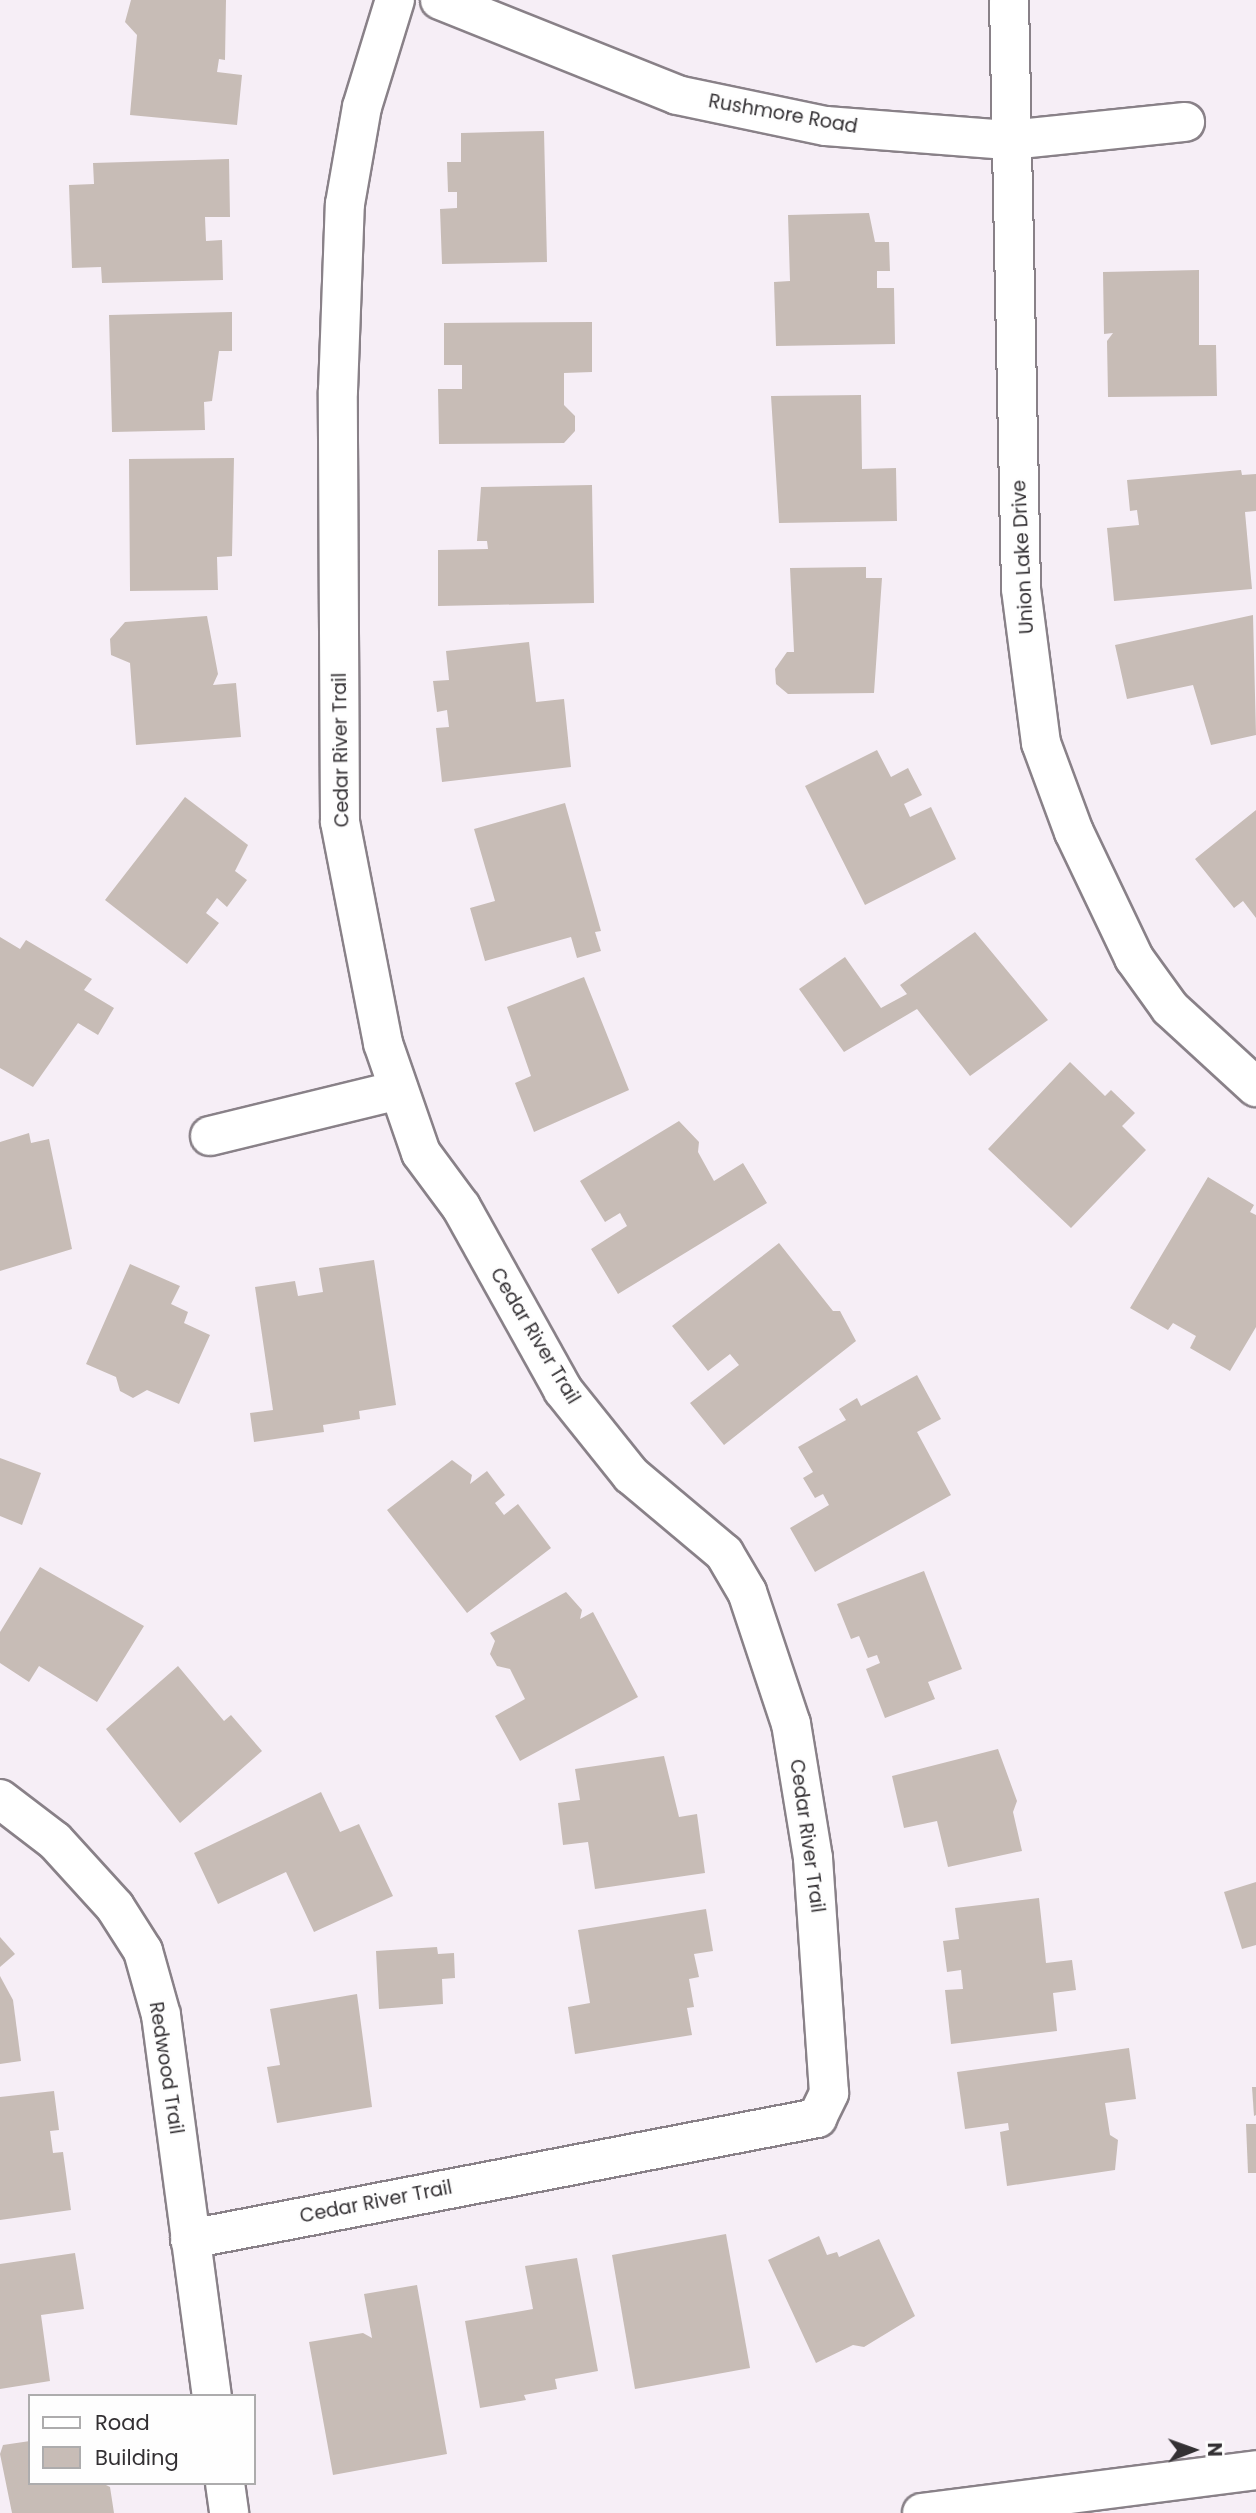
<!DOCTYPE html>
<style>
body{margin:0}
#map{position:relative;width:1256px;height:2513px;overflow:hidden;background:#f6eef6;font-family:Poppins,sans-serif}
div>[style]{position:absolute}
.building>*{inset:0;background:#c7bcb6}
.roads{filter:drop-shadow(2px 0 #898188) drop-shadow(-2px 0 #898188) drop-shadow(0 2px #898188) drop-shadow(0 -2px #898188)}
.minor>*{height:38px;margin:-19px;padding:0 19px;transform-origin:19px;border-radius:19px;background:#fff}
.secondary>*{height:38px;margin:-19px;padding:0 19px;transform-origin:19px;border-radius:19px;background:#fff}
span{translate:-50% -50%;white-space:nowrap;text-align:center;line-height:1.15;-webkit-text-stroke:5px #fefefe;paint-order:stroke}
.street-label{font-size:19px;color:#333033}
.legend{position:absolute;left:28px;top:2394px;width:228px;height:91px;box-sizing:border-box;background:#fefefe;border:2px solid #adacad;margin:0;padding:9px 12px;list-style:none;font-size:21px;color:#333033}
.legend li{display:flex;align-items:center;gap:14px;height:35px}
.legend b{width:35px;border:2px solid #adacad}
.north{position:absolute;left:1158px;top:2415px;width:70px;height:70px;-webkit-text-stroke:5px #fefefe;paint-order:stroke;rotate:89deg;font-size:19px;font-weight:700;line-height:28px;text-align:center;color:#333033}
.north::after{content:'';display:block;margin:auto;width:24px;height:32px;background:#333033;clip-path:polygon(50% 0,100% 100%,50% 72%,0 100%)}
</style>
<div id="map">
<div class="building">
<div style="clip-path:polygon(131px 0,226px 0,225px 60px,219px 59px,217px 72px,242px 75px,237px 125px,130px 115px,137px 35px,125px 22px)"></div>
<div style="clip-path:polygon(544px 131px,547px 262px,442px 264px,440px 209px,457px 208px,457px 192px,448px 192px,447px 162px,461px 162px,461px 133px)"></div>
<div style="clip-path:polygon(229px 159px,230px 217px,205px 217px,206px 241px,222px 240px,223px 280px,102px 283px,101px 267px,72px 268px,69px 185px,94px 184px,93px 163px)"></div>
<div style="clip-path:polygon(869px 213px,875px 242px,889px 242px,890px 271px,877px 271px,877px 288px,894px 288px,895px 344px,776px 346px,774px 282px,790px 281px,788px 215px)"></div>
<div style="clip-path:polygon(1199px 270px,1199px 345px,1216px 345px,1217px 396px,1108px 397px,1107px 341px,1113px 333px,1104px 334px,1103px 272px)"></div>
<div style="clip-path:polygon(232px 312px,232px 351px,219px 351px,212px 401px,204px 402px,205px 430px,112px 432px,109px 315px)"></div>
<div style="clip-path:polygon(592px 322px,592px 372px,564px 373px,564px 405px,575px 416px,575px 431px,564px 443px,439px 444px,438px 389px,462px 389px,462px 365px,444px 365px,444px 323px)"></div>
<div style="clip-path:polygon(861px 395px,862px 469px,896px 468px,897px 521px,779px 523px,771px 396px)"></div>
<div style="clip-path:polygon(234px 458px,232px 556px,217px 557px,218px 590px,130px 591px,129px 459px)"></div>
<div style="clip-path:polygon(1241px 470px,1242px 475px,1256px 474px,1256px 511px,1245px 512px,1252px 589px,1114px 601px,1107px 528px,1139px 525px,1137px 510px,1130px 511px,1127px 480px)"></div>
<div style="clip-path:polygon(592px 485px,594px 603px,438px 606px,438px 550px,488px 549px,487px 541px,477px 541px,481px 487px)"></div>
<div style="clip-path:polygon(866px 567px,866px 578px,882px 578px,874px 693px,788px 694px,776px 684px,775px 669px,787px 652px,794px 652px,790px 568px)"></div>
<div style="clip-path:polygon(1253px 615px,1256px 735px,1211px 745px,1193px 685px,1127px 699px,1115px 645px)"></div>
<div style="clip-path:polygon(207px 616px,218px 674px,213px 685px,236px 683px,241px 737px,136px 745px,130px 663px,111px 655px,110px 639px,125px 622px)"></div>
<div style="clip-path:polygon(529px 642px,536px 702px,564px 699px,571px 767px,442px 782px,436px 728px,449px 727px,447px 710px,437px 712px,433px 681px,449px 680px,446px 651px)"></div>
<div style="clip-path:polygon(877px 750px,891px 777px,908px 768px,922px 795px,904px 804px,910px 817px,931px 807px,956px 859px,865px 905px,805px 786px)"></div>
<div style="clip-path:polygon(185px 797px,248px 845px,235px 871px,247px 880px,227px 907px,217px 898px,206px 913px,219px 923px,187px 964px,105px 900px)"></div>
<div style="clip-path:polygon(565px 803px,601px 931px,595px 932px,601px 951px,577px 958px,571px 937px,485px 961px,470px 908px,495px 901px,474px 829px)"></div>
<div style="clip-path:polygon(1256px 810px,1256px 918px,1243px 901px,1234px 908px,1195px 859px)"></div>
<div style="clip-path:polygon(975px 932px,1048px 1020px,970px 1076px,917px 1009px,844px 1052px,799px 989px,845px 957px,881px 1008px,907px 994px,900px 985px)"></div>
<div style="clip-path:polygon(0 937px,20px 949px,26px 940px,92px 979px,84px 990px,114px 1008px,98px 1035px,78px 1023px,33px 1087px,0 1068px)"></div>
<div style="clip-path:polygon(584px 977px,629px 1090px,534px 1132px,515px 1083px,531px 1076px,507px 1007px)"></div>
<div style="clip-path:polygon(1070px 1062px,1105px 1096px,1111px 1090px,1135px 1113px,1122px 1126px,1146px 1150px,1071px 1228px,988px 1149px)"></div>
<div style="clip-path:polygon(679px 1121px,699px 1142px,698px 1152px,714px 1181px,743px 1163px,767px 1203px,618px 1294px,591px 1249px,627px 1226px,620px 1213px,605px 1222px,580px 1181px)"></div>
<div style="clip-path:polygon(29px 1133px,31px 1143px,49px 1139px,72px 1249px,0 1271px,0 1142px)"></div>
<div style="clip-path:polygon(1208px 1177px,1254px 1205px,1250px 1212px,1256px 1215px,1256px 1327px,1230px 1371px,1190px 1348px,1196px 1336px,1173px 1323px,1168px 1330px,1130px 1308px)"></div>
<div style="clip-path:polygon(779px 1243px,833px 1311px,840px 1311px,856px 1341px,724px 1445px,690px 1403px,739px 1365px,730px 1354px,708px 1371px,672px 1326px)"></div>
<div style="clip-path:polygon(374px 1260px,396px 1405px,359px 1411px,360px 1419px,323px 1425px,324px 1432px,254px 1442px,250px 1413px,273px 1410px,255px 1287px,295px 1281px,298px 1296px,323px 1292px,319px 1268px)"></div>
<div style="clip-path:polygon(130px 1264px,180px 1286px,171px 1304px,188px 1312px,184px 1323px,210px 1335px,179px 1404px,147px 1390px,133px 1398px,120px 1391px,116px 1377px,86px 1364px)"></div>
<div style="clip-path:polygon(917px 1375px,941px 1419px,917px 1432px,951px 1495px,815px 1572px,790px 1528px,829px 1505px,823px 1494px,815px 1498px,803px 1478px,813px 1472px,798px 1447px,846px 1420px,839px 1409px,857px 1398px,861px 1406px)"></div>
<div style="clip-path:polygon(0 1458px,41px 1473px,22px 1525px,0 1516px)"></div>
<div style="clip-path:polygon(452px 1460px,472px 1475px,470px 1484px,487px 1471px,505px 1495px,495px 1503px,504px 1515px,518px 1504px,551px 1548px,467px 1613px,387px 1510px)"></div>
<div style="clip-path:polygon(40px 1567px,144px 1626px,97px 1702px,39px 1666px,29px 1682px,0 1663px,0 1632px)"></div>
<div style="clip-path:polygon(924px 1571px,962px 1669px,928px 1682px,935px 1699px,885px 1718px,866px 1669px,880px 1663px,877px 1655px,868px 1658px,859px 1636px,851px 1639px,837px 1604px)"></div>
<div style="clip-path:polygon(566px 1592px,582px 1610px,580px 1619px,593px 1612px,638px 1697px,520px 1761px,495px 1716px,525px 1699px,510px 1669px,497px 1666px,490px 1654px,495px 1641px,490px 1633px)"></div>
<div style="clip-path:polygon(178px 1666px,224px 1721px,231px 1715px,262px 1751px,180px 1823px,106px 1729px)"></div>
<div style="clip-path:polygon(998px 1749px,1017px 1801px,1013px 1812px,1022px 1851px,948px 1867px,937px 1821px,904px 1828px,892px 1776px)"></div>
<div style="clip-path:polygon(664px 1756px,679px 1817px,697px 1814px,705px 1873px,595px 1889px,588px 1842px,563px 1845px,558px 1803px,580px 1800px,575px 1769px)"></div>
<div style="clip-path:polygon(321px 1792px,340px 1832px,359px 1824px,393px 1896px,314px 1932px,286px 1872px,218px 1904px,194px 1853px)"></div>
<div style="clip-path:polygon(1256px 1882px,1256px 1945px,1242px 1949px,1224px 1892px)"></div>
<div style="clip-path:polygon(1039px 1898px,1046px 1963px,1072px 1960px,1076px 1990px,1053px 1993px,1057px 2031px,951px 2044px,945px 1990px,963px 1989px,961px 1970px,947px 1972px,943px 1941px,959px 1939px,955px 1908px)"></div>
<div style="clip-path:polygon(706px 1909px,713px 1951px,694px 1954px,699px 1977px,689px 1979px,694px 2007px,687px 2008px,692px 2035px,575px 2054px,568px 2007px,590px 2003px,578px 1930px)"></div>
<div style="clip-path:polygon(0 1937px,15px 1954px,0 1967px)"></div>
<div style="clip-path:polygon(437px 1947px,438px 1954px,454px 1953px,455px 1978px,442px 1979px,443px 2004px,379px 2009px,376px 1951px)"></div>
<div style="clip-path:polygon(0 1976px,13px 2000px,21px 2061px,0 2064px)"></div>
<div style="clip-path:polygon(357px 1994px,372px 2107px,277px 2123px,267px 2067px,280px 2065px,270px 2009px)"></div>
<div style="clip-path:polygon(1129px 2048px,1136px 2099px,1105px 2103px,1110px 2135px,1118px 2140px,1115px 2170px,1007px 2186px,1000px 2132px,1009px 2130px,1008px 2123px,965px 2129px,957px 2072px)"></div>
<div style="clip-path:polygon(1252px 2087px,1256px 2087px,1256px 2115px,1254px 2116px)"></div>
<div style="clip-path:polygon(54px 2091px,59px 2130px,50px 2131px,53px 2153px,63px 2152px,71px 2210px,0 2220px,0 2097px)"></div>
<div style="clip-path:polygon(1246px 2124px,1256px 2124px,1256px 2173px,1248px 2173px)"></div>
<div style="clip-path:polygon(726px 2234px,750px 2368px,635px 2389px,612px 2255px)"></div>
<div style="clip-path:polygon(819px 2236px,827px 2255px,837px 2252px,839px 2257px,879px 2239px,915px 2316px,864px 2347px,853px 2345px,816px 2363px,768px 2260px)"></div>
<div style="clip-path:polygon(75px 2253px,84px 2309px,41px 2315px,50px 2381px,0 2389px,0 2264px)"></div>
<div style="clip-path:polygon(577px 2258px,598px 2371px,555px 2379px,557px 2389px,524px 2395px,526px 2400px,480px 2408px,465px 2321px,533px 2309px,525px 2266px)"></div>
<div style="clip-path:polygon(417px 2285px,447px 2454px,333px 2475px,309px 2342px,363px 2333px,372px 2338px,364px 2294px)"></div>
<div style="clip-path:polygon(30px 2441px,30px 2483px,102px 2483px,110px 2487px,114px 2513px,12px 2513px,0 2454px,3px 2445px)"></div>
</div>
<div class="roads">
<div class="minor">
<div style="left:440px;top:0;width:255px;rotate:21.8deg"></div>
<div style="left:677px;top:95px;width:152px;rotate:11.8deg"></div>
<div style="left:826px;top:126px;width:185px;rotate:4.4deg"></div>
<div style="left:1010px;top:140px;width:176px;rotate:-5.9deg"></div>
<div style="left:1009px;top:0;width:589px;rotate:88.83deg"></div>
<div style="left:1021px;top:589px;width:155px;rotate:82.6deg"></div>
<div style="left:1041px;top:743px;width:95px;rotate:69.7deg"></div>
<div style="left:1074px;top:832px;width:140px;rotate:64.5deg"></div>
<div style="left:1134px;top:958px;width:62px;rotate:54.2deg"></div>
<div style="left:1170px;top:1008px;width:117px;rotate:42.6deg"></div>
<div style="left:210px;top:1136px;width:194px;rotate:-13.7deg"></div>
<div style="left:0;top:1799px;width:69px;rotate:37.4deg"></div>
<div style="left:55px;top:1841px;width:89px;rotate:47.7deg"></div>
<div style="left:115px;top:1907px;width:52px;rotate:57.5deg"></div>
<div style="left:143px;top:1951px;width:66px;rotate:74.3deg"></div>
<div style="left:161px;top:2015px;width:384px;rotate:82.4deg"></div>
<div style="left:190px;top:2239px;width:639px;rotate:-10.92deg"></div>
<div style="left:817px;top:2118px;width:28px;rotate:-64deg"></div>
<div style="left:829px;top:2093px;width:236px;rotate:-93.9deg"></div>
<div style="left:813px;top:1858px;width:136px;rotate:-99.3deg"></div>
<div style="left:791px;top:1724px;width:139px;rotate:-108.4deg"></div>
<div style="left:747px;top:1592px;width:45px;rotate:-120.5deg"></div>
<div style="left:724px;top:1553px;width:121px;rotate:-140deg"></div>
<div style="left:631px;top:1475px;width:109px;rotate:-128.7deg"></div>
<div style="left:563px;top:1390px;width:210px;rotate:-119.1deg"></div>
<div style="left:461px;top:1207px;width:67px;rotate:-126.5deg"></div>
<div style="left:421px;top:1153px;width:116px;rotate:-109.1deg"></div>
<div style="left:383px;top:1043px;width:225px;rotate:-101deg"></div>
<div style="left:340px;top:822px;width:431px;rotate:-90.3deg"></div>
<div style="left:338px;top:391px;width:187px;rotate:-87.9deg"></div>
<div style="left:345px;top:204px;width:98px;rotate:-80.1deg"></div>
<div style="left:362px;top:107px;width:112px;rotate:-72.9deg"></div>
<div style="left:225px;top:2483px;width:30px;rotate:82deg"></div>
</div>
<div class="secondary">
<div style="left:922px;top:2513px;width:337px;rotate:-7.3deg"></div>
</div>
</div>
<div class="street-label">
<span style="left:783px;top:114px;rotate:10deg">Rushmore Road</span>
<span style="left:1023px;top:557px;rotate:-93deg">Union Lake Drive</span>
<span style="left:341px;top:750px;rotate:-91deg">Cedar River Trail</span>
<span style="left:535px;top:1336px;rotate:59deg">Cedar River Trail</span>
<span style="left:807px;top:1836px;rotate:82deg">Cedar River Trail</span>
<span style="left:166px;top:2068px;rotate:81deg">Redwood Trail</span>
<span style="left:376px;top:2202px;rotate:-11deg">Cedar River Trail</span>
</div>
<ul class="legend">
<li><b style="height:9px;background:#fff"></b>Road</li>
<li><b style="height:19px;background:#c7bcb6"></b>Building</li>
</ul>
<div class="north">N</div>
</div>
